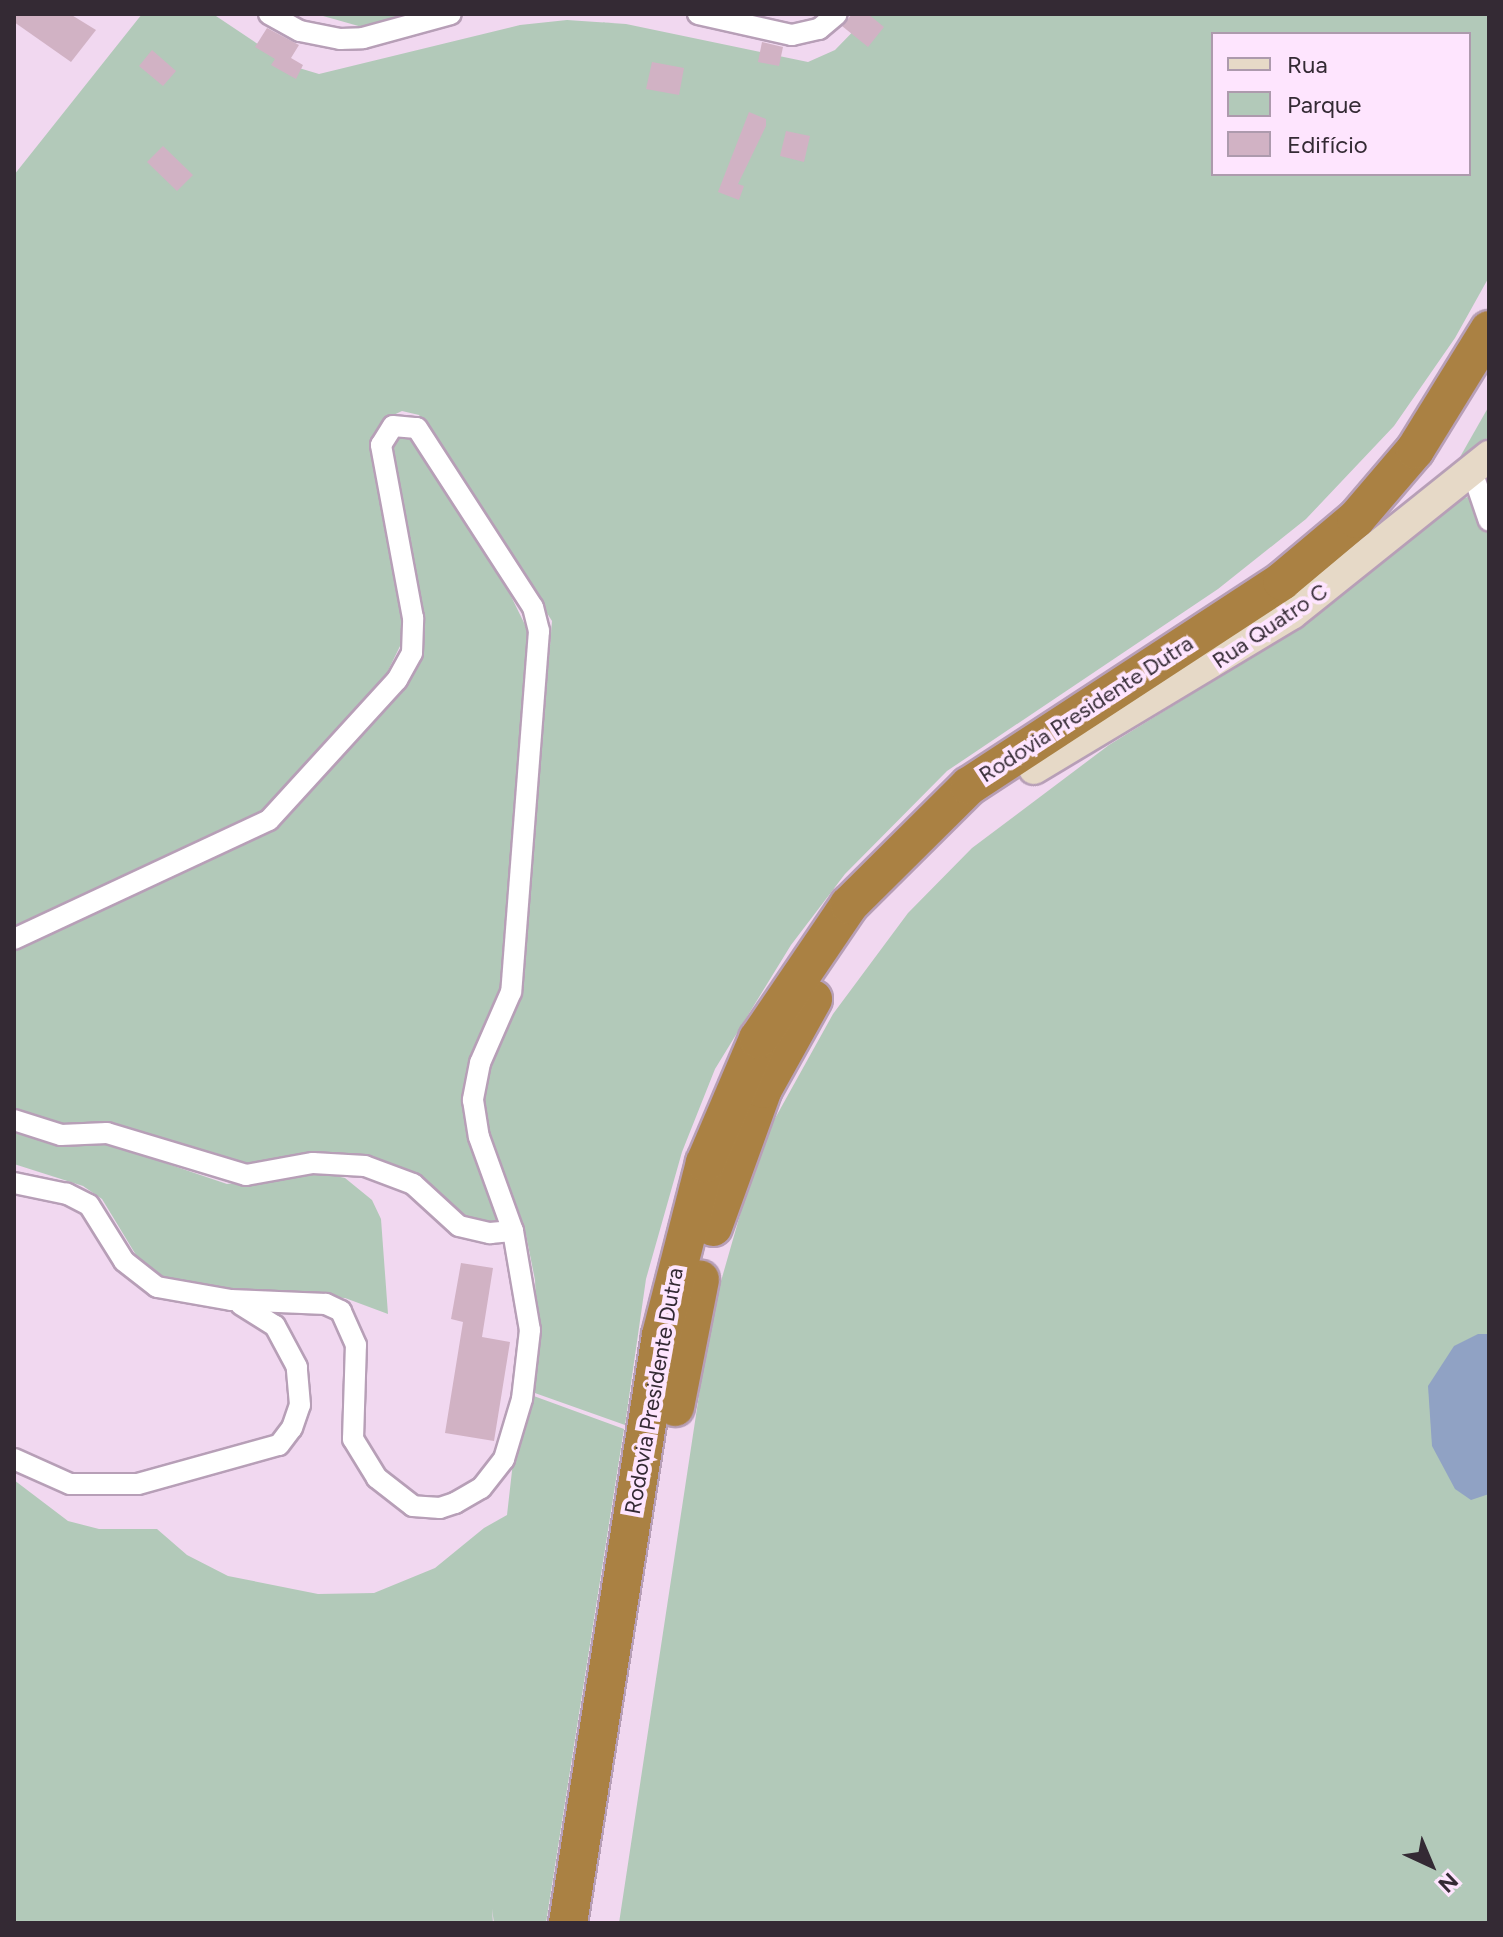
<!DOCTYPE html>
<meta charset="utf-8">
<style>
body{margin:0}
#map{position:relative;width:1503px;height:1937px;overflow:hidden;background:#f1d8f0;font-family:Figtree,sans-serif}
div>[style]{position:absolute}
.green>*{inset:0;background:#b2c9b9}
.water>*{inset:0;background:#90a2c4}
.building>*{inset:0;background:#d1b2c4}
.roads{filter:drop-shadow(2px 0 #b79fb7) drop-shadow(-2px 0 #b79fb7) drop-shadow(0 2px #b79fb7) drop-shadow(0 -2px #b79fb7)}
.street>*{height:20px;margin:-10px;padding:0 10px;transform-origin:10px;border-radius:10px;background:#fff}
.secondary>*{height:30px;margin:-15px;padding:0 15px;transform-origin:15px;border-radius:15px;background:#e6d9c7}
.highway>*{height:38px;margin:-19px;padding:0 19px;transform-origin:19px;border-radius:19px;background:#aa8143}
span{translate:-50% -50%;white-space:nowrap;text-align:center;line-height:1.15;-webkit-text-stroke:8px #fee5fe;paint-order:stroke}
.street-label{font-size:22px;color:#342a34}
.frame{position:absolute;inset:0;border:16px solid #342a34;pointer-events:none}
.legend{position:absolute;left:1211px;top:32px;width:260px;height:144px;box-sizing:border-box;background:#fee5fe;border:2px solid #ad9aad;margin:0;padding:10px 14px;list-style:none;font-size:24px;color:#342a34}
.legend li{display:flex;align-items:center;gap:16px;height:40px}
.legend b{width:40px;border:2px solid #ad9aad}
.north{position:absolute;left:1391px;top:1825px;width:80px;height:80px;-webkit-text-stroke:6px #fee5fe;paint-order:stroke;rotate:136deg;font-size:22px;font-weight:700;line-height:32px;text-align:center;color:#342a34}
.north::after{content:'';display:block;margin:auto;width:28px;height:36px;background:#342a34;clip-path:polygon(50% 0,100% 100%,50% 72%,0 100%)}
</style>
<div id="map">
<div class="green">
<div style="clip-path:polygon(evenodd,142px 14px,213px 14px,289px 65px,319px 74px,520px 25px,567px 20px,626px 24px,808px 62px,835px 50px,870px 14px,1489px 14px,1489px 277px,1455px 338px,1394px 426px,1306px 519px,1218px 589px,947px 771px,845px 874px,791px 945px,715px 1069px,682px 1152px,646px 1279px,625px 1425px,532px 1392px,538px 1354px,535px 1280px,526px 1235px,485px 1129px,482px 1081px,520px 991px,524px 965px,552px 621px,419px 415px,402px 411px,385px 419px,372px 444px,403px 605px,401px 644px,384px 679px,256px 819px,14px 932px,14px 175px,142px 14px,1213px 34px,1469px 34px,1469px 174px,1213px 174px,1213px 34px)"></div>
<div style="clip-path:polygon(316px 14px,418px 14px,362px 27px)"></div>
<div style="clip-path:polygon(1489px 406px,1489px 437px,1460px 457px)"></div>
<div style="clip-path:polygon(397px 436px,414px 439px,492px 557px,528px 631px,504px 989px,471px 1066px,466px 1092px,507px 1227px,469px 1224px,419px 1179px,392px 1166px,258px 1169px,14px 1115px,14px 943px,238px 841px,410px 669px,391px 444px)"></div>
<div style="clip-path:polygon(1489px 491px,1489px 1923px,619px 1923px,711px 1316px,750px 1180px,773px 1122px,833px 1014px,908px 913px,972px 848px,1109px 745px,1221px 676px,1454px 501px)"></div>
<div style="clip-path:polygon(14px 1131px,38px 1138px,100px 1141px,227px 1184px,317px 1172px,345px 1178px,372px 1200px,381px 1219px,388px 1314px,345px 1298px,246px 1293px,185px 1285px,155px 1273px,136px 1255px,102px 1199px,83px 1186px,14px 1164px)"></div>
<div style="clip-path:polygon(531px 1395px,624px 1429px,546px 1923px,494px 1923px,492px 1909px,493px 1923px,14px 1923px,14px 1480px,68px 1521px,99px 1529px,157px 1529px,187px 1555px,228px 1576px,318px 1594px,374px 1593px,435px 1568px,484px 1528px,507px 1515px,513px 1462px)"></div>
</div>
<div class="water">
<div style="clip-path:polygon(1478px 1334px,1489px 1334px,1489px 1494px,1471px 1500px,1455px 1489px,1432px 1446px,1428px 1386px,1454px 1346px)"></div>
</div>
<div class="building">
<div style="clip-path:polygon(14px 14px,70px 14px,96px 30px,71px 62px,14px 22px)"></div>
<div style="clip-path:polygon(852px 14px,868px 14px,884px 27px,868px 47px,842px 26px)"></div>
<div style="clip-path:polygon(267px 28px,299px 45px,291px 58px,303px 65px,296px 79px,271px 65px,275px 59px,255px 47px)"></div>
<div style="clip-path:polygon(762px 42px,783px 47px,779px 66px,758px 62px)"></div>
<div style="clip-path:polygon(152px 50px,176px 71px,163px 86px,139px 66px)"></div>
<div style="clip-path:polygon(652px 62px,684px 68px,679px 95px,646px 89px)"></div>
<div style="clip-path:polygon(749px 112px,766px 119px,766px 126px,738px 184px,744px 186px,739px 200px,718px 192px)"></div>
<div style="clip-path:polygon(786px 131px,810px 136px,804px 162px,780px 156px)"></div>
<div style="clip-path:polygon(163px 146px,193px 175px,177px 191px,147px 162px)"></div>
<div style="clip-path:polygon(461px 1263px,493px 1268px,482px 1337px,510px 1342px,494px 1441px,445px 1433px,463px 1322px,451px 1319px)"></div>
</div>
<div class="roads">
<div class="street">
<div style="left:269px;top:14px;width:35px;rotate:29deg"></div>
<div style="left:300px;top:31px;width:41px;rotate:11.3deg"></div>
<div style="left:340px;top:39px;width:23px;rotate:-2deg"></div>
<div style="left:363px;top:38px;width:91px;rotate:-15.3deg"></div>
<div style="left:698px;top:14px;width:96px;rotate:12.6deg"></div>
<div style="left:792px;top:35px;width:28px;rotate:-13deg"></div>
<div style="left:819px;top:29px;width:23px;rotate:-40deg"></div>
<div style="left:1474px;top:477px;width:46px;rotate:71.2deg"></div>
<div style="left:14px;top:939px;width:281px;rotate:-25deg"></div>
<div style="left:269px;top:820px;width:190px;rotate:-47.6deg"></div>
<div style="left:397px;top:680px;width:31px;rotate:-61deg"></div>
<div style="left:412px;top:653px;width:35px;rotate:-88deg"></div>
<div style="left:413px;top:618px;width:176px;rotate:-100.5deg"></div>
<div style="left:381px;top:445px;width:22px;rotate:-58deg"></div>
<div style="left:393px;top:426px;width:24px;rotate:5deg"></div>
<div style="left:417px;top:428px;width:213px;rotate:57.1deg"></div>
<div style="left:533px;top:607px;width:25px;rotate:76deg"></div>
<div style="left:539px;top:631px;width:362px;rotate:94.4deg"></div>
<div style="left:511px;top:992px;width:77px;rotate:113.6deg"></div>
<div style="left:480px;top:1063px;width:38px;rotate:101deg"></div>
<div style="left:473px;top:1100px;width:37px;rotate:81deg"></div>
<div style="left:479px;top:1137px;width:100px;rotate:70.1deg"></div>
<div style="left:513px;top:1231px;width:100px;rotate:80.3deg"></div>
<div style="left:530px;top:1330px;width:69px;rotate:96.6deg"></div>
<div style="left:522px;top:1399px;width:63px;rotate:106.7deg"></div>
<div style="left:504px;top:1459px;width:37px;rotate:128deg"></div>
<div style="left:481px;top:1488px;width:30px;rotate:150deg"></div>
<div style="left:455px;top:1503px;width:16px;rotate:162deg"></div>
<div style="left:440px;top:1508px;width:27px;rotate:-176deg"></div>
<div style="left:413px;top:1506px;width:46px;rotate:-142.1deg"></div>
<div style="left:377px;top:1478px;width:46px;rotate:-121.6deg"></div>
<div style="left:353px;top:1439px;width:94px;rotate:-88.2deg"></div>
<div style="left:356px;top:1345px;width:37px;rotate:-114deg"></div>
<div style="left:341px;top:1311px;width:17px;rotate:-155deg"></div>
<div style="left:326px;top:1304px;width:95px;rotate:-177.6deg"></div>
<div style="left:231px;top:1300px;width:75px;rotate:-170deg"></div>
<div style="left:157px;top:1287px;width:42px;rotate:-141.8deg"></div>
<div style="left:124px;top:1261px;width:66px;rotate:-122deg"></div>
<div style="left:89px;top:1205px;width:25px;rotate:-153deg"></div>
<div style="left:67px;top:1194px;width:54px;rotate:-168.3deg"></div>
<div style="left:14px;top:1120px;width:49px;rotate:17.7deg"></div>
<div style="left:61px;top:1135px;width:46px;rotate:-2.5deg"></div>
<div style="left:107px;top:1133px;width:145px;rotate:16.8deg"></div>
<div style="left:246px;top:1175px;width:68px;rotate:-10.2deg"></div>
<div style="left:313px;top:1163px;width:52px;rotate:3.3deg"></div>
<div style="left:365px;top:1166px;width:51px;rotate:20.6deg"></div>
<div style="left:413px;top:1184px;width:62px;rotate:42.4deg"></div>
<div style="left:459px;top:1226px;width:32px;rotate:13deg"></div>
<div style="left:490px;top:1233px;width:23px;rotate:-5deg"></div>
<div style="left:14px;top:1459px;width:61px;rotate:24.1deg"></div>
<div style="left:70px;top:1484px;width:68px"></div>
<div style="left:138px;top:1484px;width:146px;rotate:-15.5deg"></div>
<div style="left:279px;top:1445px;width:21px;rotate:-53deg"></div>
<div style="left:292px;top:1428px;width:24px;rotate:-71deg"></div>
<div style="left:300px;top:1405px;width:38px;rotate:-95deg"></div>
<div style="left:297px;top:1367px;width:47px;rotate:-118.2deg"></div>
<div style="left:275px;top:1326px;width:40px;rotate:-148deg"></div>
</div>
<div class="secondary">
<div style="left:1034px;top:769px;width:301px;rotate:-31deg"></div>
<div style="left:1292px;top:614px;width:253px;rotate:-38.7deg"></div>
</div>
<div class="highway">
<div style="left:713px;top:1227px;width:147px;rotate:-70.1deg"></div>
<div style="left:763px;top:1089px;width:103px;rotate:-60.9deg"></div>
<div style="left:675px;top:1407px;width:130px;rotate:-78.9deg"></div>
<div style="left:568px;top:1923px;width:595px;rotate:-81.01deg"></div>
<div style="left:661px;top:1335px;width:178px;rotate:-75.7deg"></div>
<div style="left:705px;top:1163px;width:135px;rotate:-66.9deg"></div>
<div style="left:758px;top:1039px;width:162px;rotate:-55.8deg"></div>
<div style="left:849px;top:905px;width:169px;rotate:-44.8deg"></div>
<div style="left:969px;top:786px;width:374px;rotate:-33.2deg"></div>
<div style="left:1282px;top:581px;width:97px;rotate:-40deg"></div>
<div style="left:1356px;top:519px;width:91px;rotate:-49.5deg"></div>
<div style="left:1415px;top:450px;width:141px;rotate:-58.3deg"></div>
</div>
</div>
<div class="street-label">
<span style="left:1270px;top:626px;rotate:-34deg">Rua Quatro C</span>
<span style="left:1086px;top:709px;rotate:-33deg">Rodovia Presidente Dutra</span>
<span style="left:654px;top:1391px;rotate:-80deg">Rodovia Presidente Dutra</span>
</div>
<div class="frame"></div>
<ul class="legend">
<li><b style="height:10px;background:#e6d9c7"></b>Rua</li>
<li><b style="height:22px;background:#b2c9b9"></b>Parque</li>
<li><b style="height:22px;background:#d1b2c4"></b>Edifício</li>
</ul>
<div class="north">N</div>
</div>
